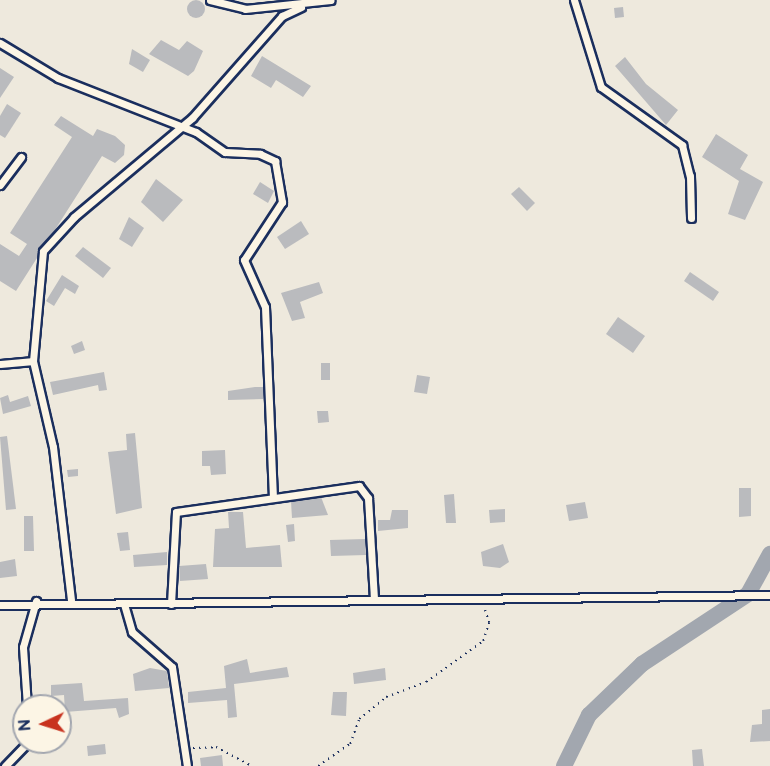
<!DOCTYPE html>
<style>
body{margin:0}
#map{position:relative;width:770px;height:766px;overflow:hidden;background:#eee9dd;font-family:"Balsamiq Sans",sans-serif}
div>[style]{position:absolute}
.river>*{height:16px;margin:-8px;padding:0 8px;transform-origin:8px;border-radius:8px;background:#a2a7af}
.building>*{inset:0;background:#babbbe}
.round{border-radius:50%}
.path>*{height:1.5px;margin-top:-0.75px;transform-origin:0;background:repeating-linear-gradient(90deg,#1b2f5e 0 1.5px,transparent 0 6px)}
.roads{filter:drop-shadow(2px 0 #1b2f5e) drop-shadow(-2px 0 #1b2f5e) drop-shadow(0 2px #1b2f5e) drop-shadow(0 -2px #1b2f5e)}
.street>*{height:7px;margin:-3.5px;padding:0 3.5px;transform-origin:3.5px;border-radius:3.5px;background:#fcf5e5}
span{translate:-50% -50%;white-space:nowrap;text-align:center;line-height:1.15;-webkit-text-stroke:5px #fcf5e5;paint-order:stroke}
.north{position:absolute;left:12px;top:694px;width:60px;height:60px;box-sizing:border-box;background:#fcf5e5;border:2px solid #a2a6af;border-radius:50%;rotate:266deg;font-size:16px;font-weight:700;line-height:24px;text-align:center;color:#1b2f5e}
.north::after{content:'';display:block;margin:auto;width:21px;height:27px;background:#c8321e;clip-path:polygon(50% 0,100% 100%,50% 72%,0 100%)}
</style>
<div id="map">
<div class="river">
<div style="left:564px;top:766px;width:57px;rotate:-63.9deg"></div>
<div style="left:589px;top:715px;width:74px;rotate:-43.9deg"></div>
<div style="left:642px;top:664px;width:127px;rotate:-33.4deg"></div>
<div style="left:748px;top:594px;width:46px;rotate:-61.2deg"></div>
</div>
<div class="building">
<div class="round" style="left:187px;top:0;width:18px;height:18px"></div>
<div style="clip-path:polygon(623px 7px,624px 17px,615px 18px,614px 8px)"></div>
<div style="clip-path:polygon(161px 40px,179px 50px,187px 41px,203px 51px,194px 71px,188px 76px,149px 54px)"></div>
<div style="clip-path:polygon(132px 49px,150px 60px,143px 72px,129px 64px)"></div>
<div style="clip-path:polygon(262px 56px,311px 86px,303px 97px,276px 80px,271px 88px,251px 76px)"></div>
<div style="clip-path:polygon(625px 57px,646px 84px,678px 110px,666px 125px,615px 66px)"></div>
<div style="clip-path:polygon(0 68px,14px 77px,0 98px)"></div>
<div style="clip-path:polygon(7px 104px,21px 113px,5px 138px,0 135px,0 116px)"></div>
<div style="clip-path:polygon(61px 116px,93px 136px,97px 129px,115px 136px,125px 145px,124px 155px,115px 163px,102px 156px,16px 291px,0 281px,0 244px,19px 256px,27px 244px,10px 233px,72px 137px,54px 125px)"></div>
<div style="clip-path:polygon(716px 134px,748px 155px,740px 169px,763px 182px,745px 220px,728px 214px,739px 181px,702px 157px)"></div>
<div style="clip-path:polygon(156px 179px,183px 200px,163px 222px,141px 202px)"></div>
<div style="clip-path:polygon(260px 182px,274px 191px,268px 203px,253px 194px)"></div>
<div style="clip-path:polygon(519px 187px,535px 203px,527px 211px,511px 194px)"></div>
<div style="clip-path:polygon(129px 217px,144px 228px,132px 247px,119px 239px)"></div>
<div style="clip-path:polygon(301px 221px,309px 234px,285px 249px,277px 237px)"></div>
<div style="clip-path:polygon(83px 247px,111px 268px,103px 278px,75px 256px)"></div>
<div style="clip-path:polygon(690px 272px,719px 292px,713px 301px,684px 281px)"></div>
<div style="clip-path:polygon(62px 275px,79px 286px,75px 294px,65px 288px,54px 306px,46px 301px)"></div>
<div style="clip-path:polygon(319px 282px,323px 293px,300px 302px,305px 318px,292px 321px,281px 293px)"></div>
<div style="clip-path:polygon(618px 317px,645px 336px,633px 353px,606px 334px)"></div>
<div style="clip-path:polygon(82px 341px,85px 350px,74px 354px,71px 346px)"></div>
<div style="clip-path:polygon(321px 363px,330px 363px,330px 380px,321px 380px)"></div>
<div style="clip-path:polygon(104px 372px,107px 390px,99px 391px,98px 385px,53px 395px,50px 382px)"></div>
<div style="clip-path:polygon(417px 375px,430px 377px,427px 394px,414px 392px)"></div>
<div style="clip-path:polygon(255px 387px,263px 387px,263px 399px,228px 400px,228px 391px)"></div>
<div style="clip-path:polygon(8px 395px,10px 402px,28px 396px,31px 406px,3px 414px,0 398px)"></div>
<div style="clip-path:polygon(317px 411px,328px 411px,329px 422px,318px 423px)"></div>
<div style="clip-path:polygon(135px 433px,142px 508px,116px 514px,108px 452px,127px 450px,126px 434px)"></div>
<div style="clip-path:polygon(7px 436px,16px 509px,6px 510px,0 437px)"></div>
<div style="clip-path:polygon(225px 450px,226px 474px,211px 475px,210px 466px,202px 466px,202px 451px)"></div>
<div style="clip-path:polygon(78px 469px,78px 476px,68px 477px,67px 470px)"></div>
<div style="clip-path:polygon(739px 488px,751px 488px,751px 516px,739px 517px)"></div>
<div style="clip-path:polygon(454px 494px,456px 523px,446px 523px,444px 495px)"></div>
<div style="clip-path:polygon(321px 497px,328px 515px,292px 518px,291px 501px)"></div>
<div style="clip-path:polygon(585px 502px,588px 518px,569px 521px,566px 505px)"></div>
<div style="clip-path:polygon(505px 509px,505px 522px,490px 523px,489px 510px)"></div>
<div style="clip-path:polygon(392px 510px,408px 510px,408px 528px,378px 531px,378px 520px,390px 520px)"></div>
<div style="clip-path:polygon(228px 512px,243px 512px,246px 548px,280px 545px,282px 567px,213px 567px,215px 529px,229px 528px)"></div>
<div style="clip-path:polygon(24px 516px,33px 516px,34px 551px,24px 551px)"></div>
<div style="clip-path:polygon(294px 524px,295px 541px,288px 542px,286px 525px)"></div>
<div style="clip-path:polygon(128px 532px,130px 550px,120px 551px,117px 533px)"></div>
<div style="clip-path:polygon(365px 539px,366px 555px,331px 556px,330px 540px)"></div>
<div style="clip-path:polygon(503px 544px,509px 562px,500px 568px,483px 566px,481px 552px)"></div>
<div style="clip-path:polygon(167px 552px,167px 565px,134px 567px,133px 555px)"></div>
<div style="clip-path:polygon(15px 559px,17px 576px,0 578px,0 562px)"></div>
<div style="clip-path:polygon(206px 564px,208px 579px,180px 581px,179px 566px)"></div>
<div style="clip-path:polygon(247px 659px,250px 673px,287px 667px,289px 677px,234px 684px,237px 717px,228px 718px,227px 700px,188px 703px,188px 692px,226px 688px,224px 666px)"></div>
<div style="clip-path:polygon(150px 668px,167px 671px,169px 688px,135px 691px,133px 674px)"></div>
<div style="clip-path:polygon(385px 668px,386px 680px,354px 684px,353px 673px)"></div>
<div style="clip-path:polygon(82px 683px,84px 701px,128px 698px,129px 714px,119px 718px,116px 708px,65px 712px,64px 695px,51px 696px,51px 685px)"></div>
<div style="clip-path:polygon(333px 692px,347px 692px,346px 716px,331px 715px)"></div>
<div style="clip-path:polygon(770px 709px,770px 741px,750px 742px,752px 725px,762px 724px,762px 710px)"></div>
<div style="clip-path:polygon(105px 744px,106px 754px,88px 756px,87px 746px)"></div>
<div style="clip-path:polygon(702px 749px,704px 766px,693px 766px,692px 750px)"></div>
<div style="clip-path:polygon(222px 755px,223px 766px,201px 766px,200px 758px)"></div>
</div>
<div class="path">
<div style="left:193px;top:748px;width:23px;rotate:-2deg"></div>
<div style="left:216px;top:747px;width:40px;rotate:28deg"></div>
<div style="left:318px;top:766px;width:39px;rotate:-35deg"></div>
<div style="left:350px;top:744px;width:27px;rotate:-70deg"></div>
<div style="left:359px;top:719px;width:35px;rotate:-39deg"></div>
<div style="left:386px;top:697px;width:43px;rotate:-20.6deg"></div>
<div style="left:426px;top:682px;width:70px;rotate:-35.7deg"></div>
<div style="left:483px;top:641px;width:19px;rotate:-72deg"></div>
<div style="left:489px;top:623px;width:16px;rotate:-108deg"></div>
</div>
<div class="roads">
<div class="street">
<div style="left:210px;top:0;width:36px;rotate:14deg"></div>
<div style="left:245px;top:9px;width:86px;rotate:-6deg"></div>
<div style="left:574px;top:0;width:91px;rotate:72.8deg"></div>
<div style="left:601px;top:87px;width:100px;rotate:35.6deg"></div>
<div style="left:682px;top:145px;width:32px;rotate:76deg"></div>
<div style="left:690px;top:176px;width:42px;rotate:88.6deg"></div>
<div style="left:0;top:43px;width:68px;rotate:31.1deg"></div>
<div style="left:58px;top:78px;width:148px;rotate:21.4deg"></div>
<div style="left:196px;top:132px;width:35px;rotate:35deg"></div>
<div style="left:225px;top:152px;width:35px;rotate:3deg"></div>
<div style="left:260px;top:154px;width:17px;rotate:25deg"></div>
<div style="left:275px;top:161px;width:42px;rotate:80.3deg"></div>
<div style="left:282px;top:202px;width:69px;rotate:123.2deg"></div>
<div style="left:244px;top:260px;width:51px;rotate:65.9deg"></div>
<div style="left:265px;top:307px;width:188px;rotate:87.6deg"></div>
<div style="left:0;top:185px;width:35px;rotate:-53deg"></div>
<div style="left:0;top:364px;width:33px;rotate:-5deg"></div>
<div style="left:71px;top:600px;width:154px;rotate:-96.7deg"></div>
<div style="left:53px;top:447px;width:88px;rotate:-103.1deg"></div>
<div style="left:33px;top:361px;width:110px;rotate:-84.8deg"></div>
<div style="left:43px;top:251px;width:46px;rotate:-47.6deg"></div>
<div style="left:74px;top:217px;width:154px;rotate:-40deg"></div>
<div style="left:192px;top:118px;width:136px;rotate:-48.6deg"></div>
<div style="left:282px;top:16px;width:21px;rotate:-25deg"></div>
<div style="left:124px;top:604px;width:29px;rotate:74deg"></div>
<div style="left:132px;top:632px;width:53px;rotate:41.2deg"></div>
<div style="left:172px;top:667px;width:100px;rotate:81.4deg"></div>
<div style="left:171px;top:604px;width:92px;rotate:-86.9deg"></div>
<div style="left:176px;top:512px;width:185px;rotate:-8.1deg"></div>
<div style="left:359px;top:486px;width:15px;rotate:53deg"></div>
<div style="left:368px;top:498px;width:102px;rotate:86.6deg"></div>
<div style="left:0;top:605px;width:770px;rotate:-0.74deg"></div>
<div style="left:27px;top:706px;width:59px;rotate:-93.9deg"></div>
<div style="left:23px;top:647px;width:48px;rotate:-74.2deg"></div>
<div style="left:5px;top:766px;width:33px;rotate:-46deg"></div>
</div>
</div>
<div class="north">N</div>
</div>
